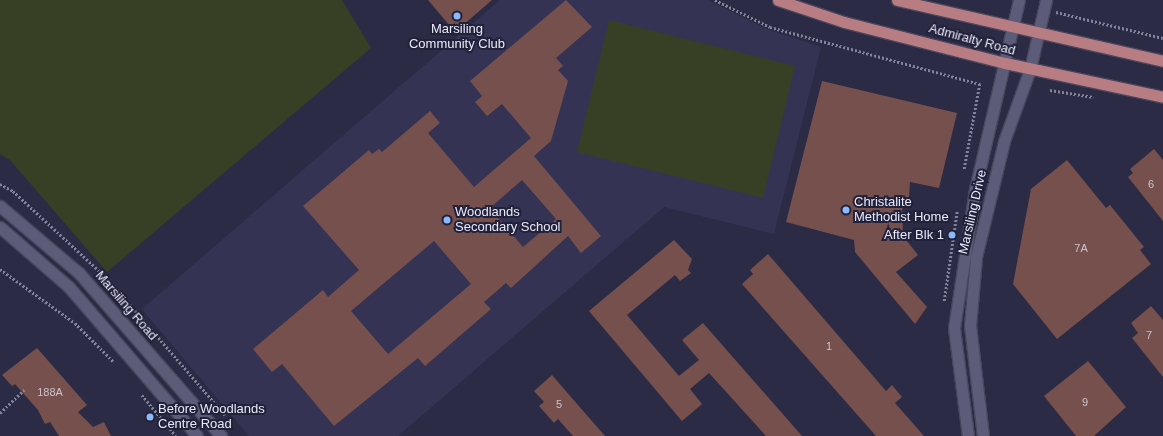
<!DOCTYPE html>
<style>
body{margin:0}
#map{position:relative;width:1163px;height:436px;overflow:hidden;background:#2c2b45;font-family:Arial,sans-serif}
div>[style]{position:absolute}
.built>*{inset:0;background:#353354}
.green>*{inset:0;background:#374025}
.building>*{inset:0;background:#75504c}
.path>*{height:2.5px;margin-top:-1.25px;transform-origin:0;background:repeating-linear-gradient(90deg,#838399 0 2px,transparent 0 4px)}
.roads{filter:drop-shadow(1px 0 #48465d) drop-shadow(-1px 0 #48465d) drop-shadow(0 1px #48465d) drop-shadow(0 -1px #48465d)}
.minor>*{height:11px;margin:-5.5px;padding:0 5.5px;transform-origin:5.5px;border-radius:5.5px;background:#5c5c79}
.tertiary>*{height:11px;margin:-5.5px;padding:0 5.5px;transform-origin:5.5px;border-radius:5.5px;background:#5c5c79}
.primary>*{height:11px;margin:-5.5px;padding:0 5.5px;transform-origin:5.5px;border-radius:5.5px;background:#b87c83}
.dots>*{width:11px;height:11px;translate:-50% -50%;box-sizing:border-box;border:2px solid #22213a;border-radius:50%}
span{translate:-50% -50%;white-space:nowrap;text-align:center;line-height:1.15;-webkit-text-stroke:4px #22213a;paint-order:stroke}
.number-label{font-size:11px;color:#ccc3cf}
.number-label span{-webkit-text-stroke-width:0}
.poi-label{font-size:13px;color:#e9e9fb}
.left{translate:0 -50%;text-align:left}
.right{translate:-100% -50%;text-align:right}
.street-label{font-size:13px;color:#e9e9fb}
</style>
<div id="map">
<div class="built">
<div style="clip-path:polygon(500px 0,708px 0,766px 29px,821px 47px,774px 234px,664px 207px,398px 436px,249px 436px,142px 309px)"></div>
</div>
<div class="green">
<div style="clip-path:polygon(0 0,342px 0,371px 48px,107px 272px,10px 160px,0 154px)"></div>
<div style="clip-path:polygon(609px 20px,795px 66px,763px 198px,577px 152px)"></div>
</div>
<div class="building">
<div style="clip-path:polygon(428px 0,492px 0,455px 32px)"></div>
<div style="clip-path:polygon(evenodd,566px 0,592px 27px,556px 58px,563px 66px,558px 70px,568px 81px,551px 141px,534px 156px,601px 236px,581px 253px,568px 236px,511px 288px,506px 283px,484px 302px,491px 309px,425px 366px,418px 358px,334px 426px,282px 364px,272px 372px,253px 349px,323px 290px,328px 297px,359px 270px,303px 206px,369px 150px,372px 154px,379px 149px,382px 152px,430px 111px,440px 123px,428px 133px,474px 187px,531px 138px,502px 104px,487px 116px,475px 102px,482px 96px,470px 81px,566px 0,522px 180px,556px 219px,523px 247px,490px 208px,522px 180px,566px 0,434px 241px,471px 284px,388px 354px,351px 311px,434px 241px)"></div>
<div style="clip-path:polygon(822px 81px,957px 113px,939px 188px,910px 182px,909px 197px,902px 198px,903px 236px,918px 255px,896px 272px,927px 307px,915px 324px,855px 252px,854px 240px,786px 222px)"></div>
<div style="clip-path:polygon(1154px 149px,1163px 160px,1163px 221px,1128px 177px,1133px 173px,1130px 169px)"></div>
<div style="clip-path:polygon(1067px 160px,1106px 208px,1110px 205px,1144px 247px,1140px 250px,1151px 264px,1057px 339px,1013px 284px,1031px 189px)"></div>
<div style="clip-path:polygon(674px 240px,692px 259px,688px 270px,691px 273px,680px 281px,675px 275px,627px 315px,679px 376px,699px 360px,682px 340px,703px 323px,802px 436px,766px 436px,709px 373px,690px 389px,702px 404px,682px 421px,589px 311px)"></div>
<div style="clip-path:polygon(768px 254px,886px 391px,892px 385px,902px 397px,895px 403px,924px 436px,876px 436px,742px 284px,753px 274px,750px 270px)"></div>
<div style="clip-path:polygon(1151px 306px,1163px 320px,1163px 377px,1132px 338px,1138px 333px,1131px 323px)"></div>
<div style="clip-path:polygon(37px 348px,87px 405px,78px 412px,93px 427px,104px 422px,111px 436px,59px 436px,50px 422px,45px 424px,38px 410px,15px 384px,12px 386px,2px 375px)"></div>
<div style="clip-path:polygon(1088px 361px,1126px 407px,1094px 436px,1076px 436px,1044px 396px)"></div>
<div style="clip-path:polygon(552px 375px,571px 397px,605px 436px,573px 436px,558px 419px,554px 423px,539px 406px,544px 402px,534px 391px)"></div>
</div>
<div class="path">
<div style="left:715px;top:0;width:61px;rotate:26.1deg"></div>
<div style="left:770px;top:27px;width:218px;rotate:15.2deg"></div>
<div style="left:980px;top:84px;width:88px;rotate:100.4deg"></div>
<div style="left:1056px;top:12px;width:110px;rotate:13.7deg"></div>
<div style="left:1050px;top:90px;width:44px;rotate:9.2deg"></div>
<div style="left:0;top:184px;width:15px;rotate:28deg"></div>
<div style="left:13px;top:191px;width:131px;rotate:42.8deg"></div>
<div style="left:109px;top:280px;width:178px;rotate:49.3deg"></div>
<div style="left:0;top:269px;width:92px;rotate:35.8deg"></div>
<div style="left:75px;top:323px;width:54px;rotate:45deg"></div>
<div style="left:944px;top:301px;width:91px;rotate:-81.8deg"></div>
<div style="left:142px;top:395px;width:53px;rotate:50.3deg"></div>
<div style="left:0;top:413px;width:35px;rotate:-44deg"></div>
</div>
<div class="roads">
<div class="minor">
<div style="left:968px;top:436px;width:109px;rotate:-97.4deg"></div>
<div style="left:954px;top:328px;width:141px;rotate:-81.4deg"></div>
<div style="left:975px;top:189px;width:194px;rotate:-76.9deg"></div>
<div style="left:983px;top:436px;width:111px;rotate:-96.7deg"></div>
<div style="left:970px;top:326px;width:69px;rotate:-85deg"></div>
<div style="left:976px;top:257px;width:119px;rotate:-76.4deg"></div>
<div style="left:1004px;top:141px;width:77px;rotate:-70.1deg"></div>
<div style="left:1030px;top:69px;width:71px;rotate:-76.9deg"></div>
</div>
<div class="tertiary">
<div style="left:0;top:206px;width:104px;rotate:40.3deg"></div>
<div style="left:79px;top:273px;width:216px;rotate:48.9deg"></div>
<div style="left:0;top:227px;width:91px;rotate:41deg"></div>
<div style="left:69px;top:287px;width:196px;rotate:49.3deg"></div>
</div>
<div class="primary">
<div style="left:778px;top:0;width:70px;rotate:18.4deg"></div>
<div style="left:844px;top:22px;width:166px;rotate:14.3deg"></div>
<div style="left:1005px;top:63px;width:162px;rotate:12.1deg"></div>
<div style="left:897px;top:0;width:273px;rotate:12.9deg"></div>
</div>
</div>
<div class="dots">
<div style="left:457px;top:16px;background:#8cb9fc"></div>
<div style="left:846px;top:210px;background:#8cb9fc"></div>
<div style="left:447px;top:220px;background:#8cb9fc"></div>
<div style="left:952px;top:235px;background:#8cb9fc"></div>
<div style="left:150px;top:417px;background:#8cb9fc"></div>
</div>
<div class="number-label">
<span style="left:1151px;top:184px">6</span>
<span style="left:1081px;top:248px">7A</span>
<span style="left:1149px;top:335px">7</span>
<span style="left:829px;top:346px">1</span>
<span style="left:50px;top:392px">188A</span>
<span style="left:1085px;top:402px">9</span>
<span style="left:559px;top:404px">5</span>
</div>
<div class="poi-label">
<span style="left:457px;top:37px">Marsiling<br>Community Club</span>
<span class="left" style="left:854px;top:210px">Christalite<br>Methodist Home</span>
<span class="left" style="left:455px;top:220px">Woodlands<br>Secondary School</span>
<span class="right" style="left:944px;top:235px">After Blk 1</span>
<span class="left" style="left:158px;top:417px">Before Woodlands<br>Centre Road</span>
</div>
<div class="street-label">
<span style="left:972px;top:40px;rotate:15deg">Admiralty Road</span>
<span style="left:973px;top:212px;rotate:-77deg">Marsiling Drive</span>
<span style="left:126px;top:306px;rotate:49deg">Marsiling Road</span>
</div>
</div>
